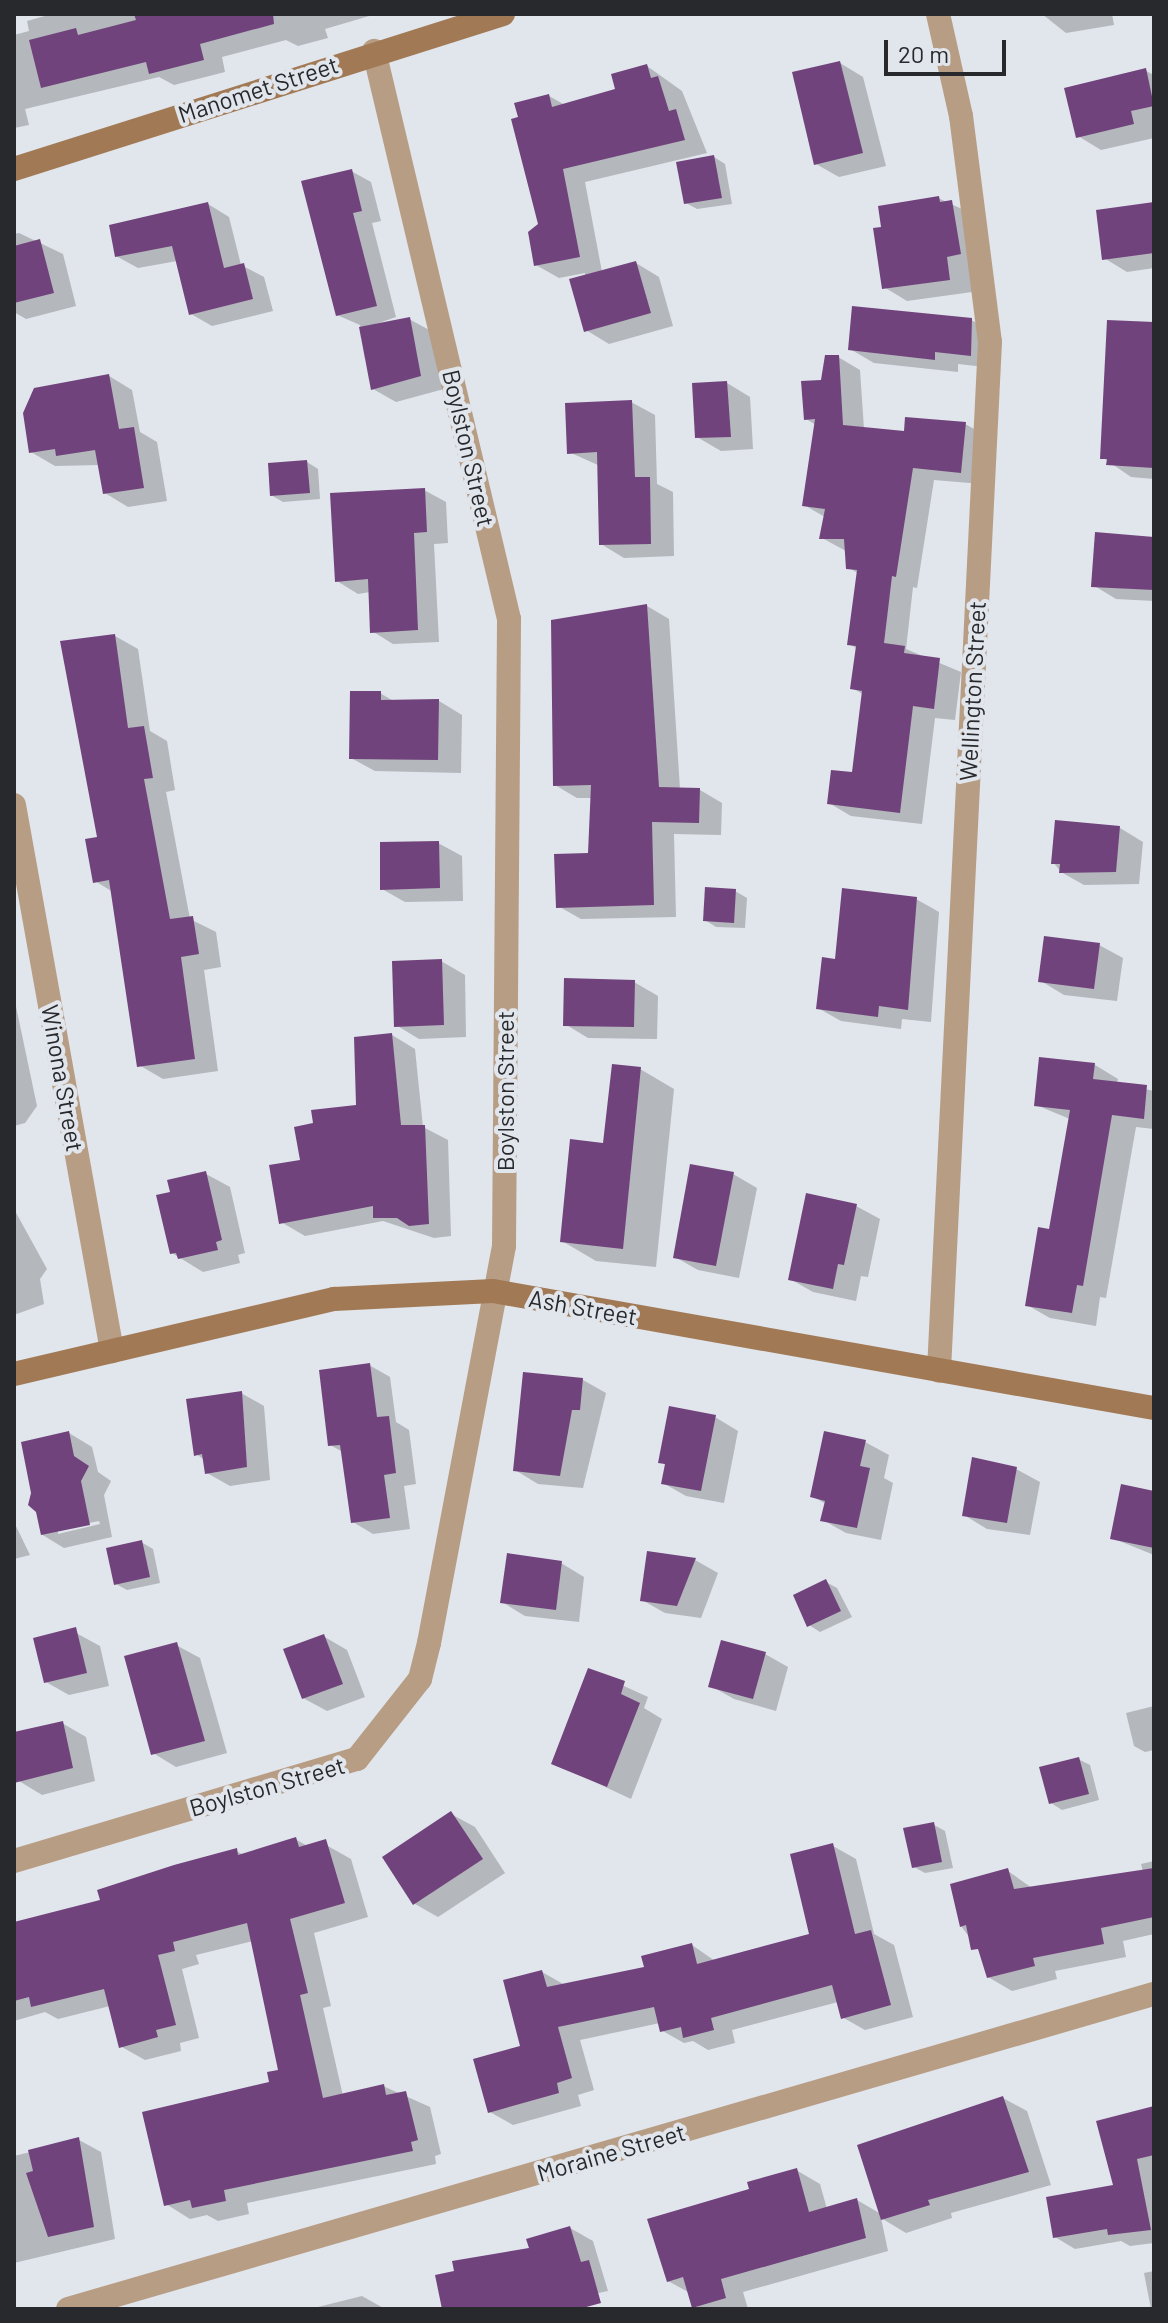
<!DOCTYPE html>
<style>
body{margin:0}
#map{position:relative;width:1168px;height:2323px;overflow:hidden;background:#e1e5ec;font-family:Barlow,sans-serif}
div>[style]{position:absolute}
.shadow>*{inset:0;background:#0003}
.building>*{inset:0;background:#71437c}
.street>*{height:24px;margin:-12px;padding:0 12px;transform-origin:12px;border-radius:12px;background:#b89d85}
.secondary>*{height:24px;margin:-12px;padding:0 12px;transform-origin:12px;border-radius:12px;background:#a17a55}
span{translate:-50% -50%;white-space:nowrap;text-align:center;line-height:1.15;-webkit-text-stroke:8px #e1e5ec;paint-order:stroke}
.street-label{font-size:24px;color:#28292c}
.frame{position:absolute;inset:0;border:16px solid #28292c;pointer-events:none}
.scale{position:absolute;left:884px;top:40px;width:122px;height:36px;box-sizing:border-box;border:4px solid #28292c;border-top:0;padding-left:10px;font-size:24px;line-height:28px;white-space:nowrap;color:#28292c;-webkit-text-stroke:6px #e1e5ec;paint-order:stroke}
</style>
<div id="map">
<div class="shadow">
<div style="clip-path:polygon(52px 14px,376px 14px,325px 29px,328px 38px,298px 46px,286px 40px,222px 57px,225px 72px,174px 85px,159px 77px,25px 109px,29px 125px,14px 128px,14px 35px,29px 31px,27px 21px)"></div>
<div style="clip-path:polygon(1042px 14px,1112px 14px,1114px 25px,1066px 33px)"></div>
<div style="clip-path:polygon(840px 63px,863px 77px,886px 166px,839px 177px,816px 164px)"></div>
<div style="clip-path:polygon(647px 66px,682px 91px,707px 153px,585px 182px,602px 272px,636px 263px,659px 277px,673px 326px,609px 344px,586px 330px,585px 273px,559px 278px,536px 265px,541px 224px,521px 118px,549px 96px,565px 105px,618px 91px)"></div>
<div style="clip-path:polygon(1146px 71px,1154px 75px,1154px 138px,1101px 150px,1078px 136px)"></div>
<div style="clip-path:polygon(714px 157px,725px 164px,732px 204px,697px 209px,686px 203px)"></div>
<div style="clip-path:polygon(351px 171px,371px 182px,381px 221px,372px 223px,396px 317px,367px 327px,409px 319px,433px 332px,444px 389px,396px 402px,373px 389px,360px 325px,337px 315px)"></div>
<div style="clip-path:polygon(938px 198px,975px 215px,972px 292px,907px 301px,884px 287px,884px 229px)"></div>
<div style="clip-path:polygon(208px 204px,229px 217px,241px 265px,264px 277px,273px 311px,212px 326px,191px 314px,177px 261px,138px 268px,116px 256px)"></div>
<div style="clip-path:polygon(1154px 204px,1154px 268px,1127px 272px,1104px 258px)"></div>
<div style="clip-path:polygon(19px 233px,63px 254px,76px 306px,26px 319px,14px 312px,14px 234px)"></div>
<div style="clip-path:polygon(971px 320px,995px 333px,994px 368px,958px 364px,958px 372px,874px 363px,850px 349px)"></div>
<div style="clip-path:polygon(1154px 324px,1154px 479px,1131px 477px,1102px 457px)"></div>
<div style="clip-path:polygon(838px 357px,860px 370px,864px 429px,905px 433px,965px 424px,987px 436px,982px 484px,934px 480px,917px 588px,913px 587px,906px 649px,961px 672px,955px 720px,935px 718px,922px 824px,851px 816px,829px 803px,854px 774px,864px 695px,853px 688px,858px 649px,849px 644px,859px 574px,848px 567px,846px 551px,822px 538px,825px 517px,804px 505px,816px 425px,806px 419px)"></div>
<div style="clip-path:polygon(109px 376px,132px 390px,140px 432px,157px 442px,167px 501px,128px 507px,105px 493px,100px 465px,55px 466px,31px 452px)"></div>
<div style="clip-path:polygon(727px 383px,750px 397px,753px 449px,721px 451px,697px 437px)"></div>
<div style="clip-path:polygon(631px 402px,655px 415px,657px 484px,673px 492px,674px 556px,624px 558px,601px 544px,600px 466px,569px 452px)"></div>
<div style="clip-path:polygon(307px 462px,318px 469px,320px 499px,283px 502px,271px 495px)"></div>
<div style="clip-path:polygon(424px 490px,446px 502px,448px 543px,434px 544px,439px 642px,393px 644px,372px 631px,370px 592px,358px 594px,337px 581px)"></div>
<div style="clip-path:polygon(1154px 539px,1154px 601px,1116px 599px,1093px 585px)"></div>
<div style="clip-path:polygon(647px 606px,669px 619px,680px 789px,700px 790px,722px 803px,721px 835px,674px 834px,676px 917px,581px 919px,558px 906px,590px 855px,593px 798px,577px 798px,555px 785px)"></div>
<div style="clip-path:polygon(115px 636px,138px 649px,150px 731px,167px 741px,175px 790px,166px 792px,190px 919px,216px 932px,221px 967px,204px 970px,218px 1071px,163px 1079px,139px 1065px,113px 892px,95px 881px)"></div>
<div style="clip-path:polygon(380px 693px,395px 702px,439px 701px,462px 715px,461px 773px,375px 771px,351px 758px)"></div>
<div style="clip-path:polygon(1057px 822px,1120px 828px,1143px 842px,1139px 884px,1084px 885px,1061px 872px,1053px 862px)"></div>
<div style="clip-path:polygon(438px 843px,462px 856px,463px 901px,405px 902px,382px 889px)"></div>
<div style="clip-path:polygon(735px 891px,747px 898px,745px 928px,716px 927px,705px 920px)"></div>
<div style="clip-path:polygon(916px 899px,939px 912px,931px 1022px,902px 1019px,901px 1029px,841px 1021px,818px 1008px,836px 961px)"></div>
<div style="clip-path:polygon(1099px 945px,1123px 958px,1117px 1001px,1064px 995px,1041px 981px)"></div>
<div style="clip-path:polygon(441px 961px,465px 975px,466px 1037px,419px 1039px,396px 1025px)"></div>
<div style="clip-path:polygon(634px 982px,658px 996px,657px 1039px,588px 1038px,565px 1024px)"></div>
<div style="clip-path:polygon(14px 997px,37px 1106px,25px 1123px,14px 1126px)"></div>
<div style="clip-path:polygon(392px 1035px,415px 1049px,423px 1127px,448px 1140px,451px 1236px,434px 1238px,383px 1221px,305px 1236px,281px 1222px,315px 1125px,358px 1107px)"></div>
<div style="clip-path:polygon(1095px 1065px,1118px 1079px,1117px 1083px,1154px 1091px,1154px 1129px,1136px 1127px,1106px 1298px,1100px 1297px,1096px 1326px,1050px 1318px,1027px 1305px,1051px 1231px,1070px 1119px,1036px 1105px)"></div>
<div style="clip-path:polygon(640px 1069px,674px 1089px,656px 1267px,596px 1261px,562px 1241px)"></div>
<div style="clip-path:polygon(206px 1174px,230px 1187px,245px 1253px,238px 1255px,240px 1263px,203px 1272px,172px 1253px,172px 1194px)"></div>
<div style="clip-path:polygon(733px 1174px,757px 1188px,739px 1278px,698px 1270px,675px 1257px)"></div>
<div style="clip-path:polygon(856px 1206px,880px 1219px,868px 1277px,861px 1276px,856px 1301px,813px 1292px,790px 1279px)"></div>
<div style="clip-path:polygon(14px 1209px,47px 1269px,40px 1279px,44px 1304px,14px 1315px)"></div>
<div style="clip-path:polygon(369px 1365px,390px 1377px,396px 1422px,409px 1430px,416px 1484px,404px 1486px,410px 1529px,373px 1534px,353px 1522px,343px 1452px,330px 1445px)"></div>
<div style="clip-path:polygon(525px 1374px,583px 1380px,606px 1393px,583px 1488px,538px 1484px,515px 1470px)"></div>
<div style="clip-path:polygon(241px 1393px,264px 1406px,270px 1480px,230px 1486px,207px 1473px,205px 1460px,196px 1454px)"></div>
<div style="clip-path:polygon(715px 1417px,738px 1431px,724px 1503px,686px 1496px,663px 1483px,666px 1465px,661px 1462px)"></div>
<div style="clip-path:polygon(evenodd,69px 1433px,92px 1447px,98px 1472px,111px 1481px,104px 1495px,112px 1537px,64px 1548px,41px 1534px,23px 1444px,69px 1433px,99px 1521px,100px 1524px,58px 1534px,58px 1529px,99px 1521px)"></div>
<div style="clip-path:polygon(865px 1442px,889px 1455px,884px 1478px,893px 1483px,881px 1540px,846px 1533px,823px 1520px,826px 1504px,812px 1496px)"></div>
<div style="clip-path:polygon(1016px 1469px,1040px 1482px,1030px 1535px,987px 1529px,964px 1515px)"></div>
<div style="clip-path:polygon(1154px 1493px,1154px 1555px,1112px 1538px)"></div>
<div style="clip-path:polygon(14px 1522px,30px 1555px,14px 1559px)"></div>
<div style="clip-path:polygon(141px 1542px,153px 1549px,160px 1583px,127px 1590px,116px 1584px)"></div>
<div style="clip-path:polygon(649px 1553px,695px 1560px,718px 1573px,701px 1618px,665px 1613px,642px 1600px)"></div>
<div style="clip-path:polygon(561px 1563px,584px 1577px,579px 1622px,525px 1616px,502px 1602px)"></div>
<div style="clip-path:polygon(826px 1582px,837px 1588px,852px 1617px,820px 1632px,809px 1625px)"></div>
<div style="clip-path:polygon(76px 1633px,100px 1646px,109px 1686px,69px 1695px,46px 1682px)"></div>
<div style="clip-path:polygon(323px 1636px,347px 1650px,365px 1697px,327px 1711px,303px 1698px)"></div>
<div style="clip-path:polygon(176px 1645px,200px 1658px,227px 1753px,176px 1767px,153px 1753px)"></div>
<div style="clip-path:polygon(765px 1654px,788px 1667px,776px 1711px,734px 1699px,711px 1686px)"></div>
<div style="clip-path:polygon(589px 1670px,648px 1697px,644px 1708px,662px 1719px,631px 1799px,554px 1763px)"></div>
<div style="clip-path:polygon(1154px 1706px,1154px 1750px,1145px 1752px,1134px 1746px,1126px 1713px)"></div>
<div style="clip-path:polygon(62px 1723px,86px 1737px,95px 1781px,42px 1795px,19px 1781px,14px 1734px)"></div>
<div style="clip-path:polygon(1078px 1759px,1090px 1765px,1099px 1800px,1062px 1810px,1051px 1803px)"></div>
<div style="clip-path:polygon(451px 1814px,475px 1827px,505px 1873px,438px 1917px,415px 1904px)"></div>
<div style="clip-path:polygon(934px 1825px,945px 1831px,953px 1868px,925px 1873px,914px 1867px)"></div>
<div style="clip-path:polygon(295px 1839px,309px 1847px,326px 1845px,351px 1859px,368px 1917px,314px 1933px,331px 2006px,323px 2008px,343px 2096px,383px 2086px,430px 2107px,441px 2154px,435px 2156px,436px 2164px,247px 2203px,249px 2214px,218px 2221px,207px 2215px,190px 2219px,166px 2204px,280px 2071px,253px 1941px,196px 1955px,199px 1964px,182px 1969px,199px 2038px,180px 2043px,181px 2051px,145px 2060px,120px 2046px,110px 2006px,58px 2019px,45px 2012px,14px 2021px,14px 1931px,236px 1851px,244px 1855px)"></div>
<div style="clip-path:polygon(833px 1846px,856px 1859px,874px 1934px,894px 1945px,913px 2017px,865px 2030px,842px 2017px,838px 2002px,732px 2030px,735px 2043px,708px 2050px,693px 2041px,684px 2043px,661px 2030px,660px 2023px,580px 2040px,594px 2090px,578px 2095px,581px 2106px,513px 2125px,490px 2112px,522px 2047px,542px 1972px,565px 1985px,646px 1968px,692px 1945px,715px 1961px,811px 1935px)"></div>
<div style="clip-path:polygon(1154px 1861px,1154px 1934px,1123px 1941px,1126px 1957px,1055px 1971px,1057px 1979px,1012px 1991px,988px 1977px,981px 1953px,961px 1926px,1008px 1871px,1032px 1888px,1143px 1872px,1141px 1864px)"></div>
<div style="clip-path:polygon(1003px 2098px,1027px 2111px,1051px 2185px,951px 2213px,952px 2218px,906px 2233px,881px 2218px,888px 2251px,743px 2292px,748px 2309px,698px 2309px,690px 2293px,668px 2281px,751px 2191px,796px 2170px,820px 2184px,827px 2209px,857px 2200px,881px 2214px)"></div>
<div style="clip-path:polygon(1154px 2109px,1154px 2243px,1130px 2246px,1121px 2241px,1075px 2249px,1055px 2237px,1115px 2186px)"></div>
<div style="clip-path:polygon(79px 2140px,101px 2152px,115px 2239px,14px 2263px,14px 2156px)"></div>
<div style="clip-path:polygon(570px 2228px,593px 2241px,608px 2291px,550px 2303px,551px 2309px,446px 2309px)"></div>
<div style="clip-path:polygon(1154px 2271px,1154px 2309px,1151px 2309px,1144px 2273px)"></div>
<div style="clip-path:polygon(362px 2296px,385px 2309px,314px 2309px,314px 2308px)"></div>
</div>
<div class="building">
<div style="clip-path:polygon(134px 14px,273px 14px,274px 24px,200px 44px,204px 60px,149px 74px,146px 62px,41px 88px,29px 40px,76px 28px,78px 35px,136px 20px)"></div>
<div style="clip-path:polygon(840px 61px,863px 153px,814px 165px,792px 72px)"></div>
<div style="clip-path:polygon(647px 64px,651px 78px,658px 76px,669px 111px,676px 109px,685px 140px,563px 169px,580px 257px,534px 266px,528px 232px,538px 224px,511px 119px,518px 117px,514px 103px,549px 94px,552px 107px,615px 89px,611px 74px)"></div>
<div style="clip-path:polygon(1146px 68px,1154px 106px,1131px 111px,1134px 124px,1076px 138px,1064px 88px)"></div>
<div style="clip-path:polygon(714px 155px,722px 198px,684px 204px,676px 162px)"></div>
<div style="clip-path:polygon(352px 169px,362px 211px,353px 213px,377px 306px,336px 316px,301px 181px)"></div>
<div style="clip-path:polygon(939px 196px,940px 202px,952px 200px,961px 254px,947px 257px,950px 280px,882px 289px,873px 228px,881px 227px,878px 206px)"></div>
<div style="clip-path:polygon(208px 202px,224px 268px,244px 263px,253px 299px,189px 315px,172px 246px,115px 257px,109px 225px)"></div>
<div style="clip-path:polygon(1154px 202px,1154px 253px,1102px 260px,1096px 210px)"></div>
<div style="clip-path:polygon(40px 239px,54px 293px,14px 303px,14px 246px)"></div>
<div style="clip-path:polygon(636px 261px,651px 313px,584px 332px,569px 279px)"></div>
<div style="clip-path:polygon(852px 306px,972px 318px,971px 356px,935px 352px,935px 360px,848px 350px)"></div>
<div style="clip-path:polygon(410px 317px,421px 376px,371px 390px,359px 327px)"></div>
<div style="clip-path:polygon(1107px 320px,1154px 322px,1154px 468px,1106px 465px,1107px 459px,1100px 459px)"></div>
<div style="clip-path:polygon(825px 355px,839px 355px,843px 425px,904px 431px,905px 417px,966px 422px,961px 473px,913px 468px,896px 577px,892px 576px,884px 643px,905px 646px,904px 653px,940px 658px,934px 709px,913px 706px,900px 813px,827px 804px,831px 770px,852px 772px,862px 691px,850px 689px,856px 646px,847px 645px,857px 570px,846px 569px,844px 539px,819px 539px,825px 509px,802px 506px,815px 419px,804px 420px,801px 381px,821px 380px)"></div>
<div style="clip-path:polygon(109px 374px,119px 429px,134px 427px,144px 488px,103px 494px,95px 450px,56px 456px,55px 449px,29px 453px,23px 413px,34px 388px)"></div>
<div style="clip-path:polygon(727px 381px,731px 437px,695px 438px,692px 383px)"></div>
<div style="clip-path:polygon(632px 400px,635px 477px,650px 477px,651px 544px,599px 545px,597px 452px,567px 454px,565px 403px)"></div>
<div style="clip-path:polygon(307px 460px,310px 493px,270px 496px,268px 463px)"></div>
<div style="clip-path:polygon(425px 488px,427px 532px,414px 533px,418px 630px,370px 633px,368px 579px,335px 582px,330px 493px)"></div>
<div style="clip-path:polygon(1095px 532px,1154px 537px,1154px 590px,1091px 587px)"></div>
<div style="clip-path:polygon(647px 604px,659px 787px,700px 788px,699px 823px,652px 822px,654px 905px,556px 908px,554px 854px,588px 853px,591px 785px,553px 786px,551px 620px)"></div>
<div style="clip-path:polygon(115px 634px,128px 728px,144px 726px,153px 778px,144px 779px,170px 919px,193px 916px,199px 954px,181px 957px,195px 1059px,137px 1067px,109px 880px,93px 883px,85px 839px,97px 837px,60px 641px)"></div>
<div style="clip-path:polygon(350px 691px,381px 691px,381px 700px,439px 699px,438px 760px,349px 759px)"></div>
<div style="clip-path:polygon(1055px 820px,1120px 826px,1116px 872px,1059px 873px,1060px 864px,1051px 864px)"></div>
<div style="clip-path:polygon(439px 841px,440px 888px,380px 890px,380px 842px)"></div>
<div style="clip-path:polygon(705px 887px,736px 889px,734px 923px,703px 921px)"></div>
<div style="clip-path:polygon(842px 888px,917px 897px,908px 1010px,879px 1006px,878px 1017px,816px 1009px,822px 957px,835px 959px)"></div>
<div style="clip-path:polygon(1044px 936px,1100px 943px,1094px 989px,1038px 982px)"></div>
<div style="clip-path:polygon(442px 959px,444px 1025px,394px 1027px,392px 961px)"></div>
<div style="clip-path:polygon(564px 978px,635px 980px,634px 1027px,563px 1026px)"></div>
<div style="clip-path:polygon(392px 1033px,401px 1125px,425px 1125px,429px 1224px,409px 1226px,397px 1218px,373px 1218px,373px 1206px,279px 1224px,269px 1165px,300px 1160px,294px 1127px,313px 1123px,311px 1110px,356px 1105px,354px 1037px)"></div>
<div style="clip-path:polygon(1039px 1057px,1095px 1063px,1093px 1079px,1147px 1085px,1144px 1119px,1112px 1115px,1083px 1286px,1077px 1285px,1072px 1313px,1025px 1306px,1038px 1227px,1049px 1229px,1070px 1110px,1034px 1106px)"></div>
<div style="clip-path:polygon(612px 1064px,641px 1067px,623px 1249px,560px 1242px,570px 1139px,603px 1143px)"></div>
<div style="clip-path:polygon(690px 1164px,734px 1172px,716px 1266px,673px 1258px)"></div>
<div style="clip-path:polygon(206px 1171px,222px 1240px,216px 1242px,218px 1250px,178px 1259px,176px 1253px,170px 1254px,156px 1195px,170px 1192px,167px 1180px)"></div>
<div style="clip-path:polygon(806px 1193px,857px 1204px,844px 1265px,838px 1264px,833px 1289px,788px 1280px)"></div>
<div style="clip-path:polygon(370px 1363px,377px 1417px,389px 1416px,396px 1473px,384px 1475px,390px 1518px,351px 1523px,340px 1445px,328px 1446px,319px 1370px)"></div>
<div style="clip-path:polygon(523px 1372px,583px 1378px,580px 1410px,572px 1410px,560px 1476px,513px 1471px)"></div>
<div style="clip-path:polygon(242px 1391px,247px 1467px,205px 1474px,202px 1454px,194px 1456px,186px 1399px)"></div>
<div style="clip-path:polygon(669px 1406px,716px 1415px,701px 1491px,661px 1484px,665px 1464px,658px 1463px)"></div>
<div style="clip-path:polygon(69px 1431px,74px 1456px,89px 1466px,81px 1481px,90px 1525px,41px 1535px,36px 1512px,28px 1505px,31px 1493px,21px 1442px)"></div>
<div style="clip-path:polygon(824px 1431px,866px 1440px,860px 1466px,870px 1468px,857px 1528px,820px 1521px,825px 1501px,810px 1497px)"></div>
<div style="clip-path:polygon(972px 1457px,1017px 1467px,1007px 1523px,962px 1516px)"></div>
<div style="clip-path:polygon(1121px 1484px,1154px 1491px,1154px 1548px,1110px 1539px)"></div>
<div style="clip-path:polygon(142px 1540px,150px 1577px,114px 1585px,106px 1548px)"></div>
<div style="clip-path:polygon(647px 1551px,696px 1558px,677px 1606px,640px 1601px)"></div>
<div style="clip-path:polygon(507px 1553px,562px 1561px,556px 1610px,500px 1603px)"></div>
<div style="clip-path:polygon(826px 1579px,841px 1611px,807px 1627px,793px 1595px)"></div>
<div style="clip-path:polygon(76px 1627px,87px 1673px,44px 1683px,33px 1638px)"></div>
<div style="clip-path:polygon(324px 1634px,343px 1684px,302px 1699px,283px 1649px)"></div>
<div style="clip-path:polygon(721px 1640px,766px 1652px,753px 1699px,708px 1687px)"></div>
<div style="clip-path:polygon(177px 1642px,205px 1741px,151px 1755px,124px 1656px)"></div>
<div style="clip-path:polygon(588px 1668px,625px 1681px,621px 1694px,640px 1703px,607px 1787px,551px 1764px)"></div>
<div style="clip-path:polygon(63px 1721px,73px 1768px,14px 1783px,14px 1732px)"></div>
<div style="clip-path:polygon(1079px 1757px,1089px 1794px,1049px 1804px,1039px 1767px)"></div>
<div style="clip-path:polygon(451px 1811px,483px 1859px,413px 1905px,382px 1857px)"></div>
<div style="clip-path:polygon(934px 1822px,942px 1862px,912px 1868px,903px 1828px)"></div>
<div style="clip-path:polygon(296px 1837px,299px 1847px,326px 1839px,345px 1903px,290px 1919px,308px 1993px,300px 1995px,323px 2098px,384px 2084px,386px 2095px,406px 2091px,418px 2140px,411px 2142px,413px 2151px,224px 2190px,226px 2201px,192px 2208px,190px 2200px,164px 2206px,142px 2112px,269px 2082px,267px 2072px,278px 2070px,247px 1923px,173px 1942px,175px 1951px,158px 1955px,176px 2025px,156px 2030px,158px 2037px,119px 2048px,104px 1989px,31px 2007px,29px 1997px,14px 2001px,14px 1922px,100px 1900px,97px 1890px,174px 1865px,237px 1848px,238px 1855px)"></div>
<div style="clip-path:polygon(833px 1843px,855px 1934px,871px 1930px,891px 2005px,841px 2019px,832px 1985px,711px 2018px,714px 2030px,683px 2038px,681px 2027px,660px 2032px,654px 2007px,558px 2027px,572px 2078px,557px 2083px,559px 2093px,488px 2113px,473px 2059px,520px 2046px,503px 1980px,542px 1970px,547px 1987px,644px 1967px,641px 1956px,692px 1943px,697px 1964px,809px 1934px,790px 1854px)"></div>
<div style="clip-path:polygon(1008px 1868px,1014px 1889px,1154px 1868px,1154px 1917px,1101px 1928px,1104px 1944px,1033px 1958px,1035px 1966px,987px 1978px,978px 1949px,971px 1950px,966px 1925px,960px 1927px,950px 1884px)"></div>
<div style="clip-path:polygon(1003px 2096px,1029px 2172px,928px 2200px,930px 2205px,881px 2220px,857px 2145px)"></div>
<div style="clip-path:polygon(1154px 2106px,1154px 2155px,1137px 2159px,1151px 2230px,1108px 2235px,1107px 2229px,1053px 2238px,1046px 2197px,1113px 2185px,1096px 2121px)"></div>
<div style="clip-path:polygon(79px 2137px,94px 2227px,48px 2237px,26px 2173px,33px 2171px,28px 2150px)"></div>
<div style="clip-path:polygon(797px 2168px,809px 2212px,857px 2198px,866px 2238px,721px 2279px,726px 2298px,692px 2308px,683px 2277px,667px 2282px,647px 2219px,749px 2189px,747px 2182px)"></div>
<div style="clip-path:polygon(570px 2226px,581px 2262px,589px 2260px,601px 2303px,579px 2309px,442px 2309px,435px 2275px,454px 2271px,452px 2261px,529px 2248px,526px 2239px)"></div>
</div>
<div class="street">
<div style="left:938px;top:14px;width:105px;rotate:77.3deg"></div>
<div style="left:961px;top:116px;width:228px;rotate:82.7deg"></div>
<div style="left:990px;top:342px;width:1030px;rotate:92.84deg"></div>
<div style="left:14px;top:805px;width:555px;rotate:79.82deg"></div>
<div style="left:14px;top:1861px;width:358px;rotate:-16.6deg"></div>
<div style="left:357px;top:1759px;width:102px;rotate:-51.8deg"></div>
<div style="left:420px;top:1679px;width:37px;rotate:-76deg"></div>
<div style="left:429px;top:1643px;width:404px;rotate:-79.3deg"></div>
<div style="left:504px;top:1246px;width:627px;rotate:-89.54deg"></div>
<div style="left:509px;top:619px;width:584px;rotate:-103.37deg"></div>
<div style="left:68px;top:2309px;width:1131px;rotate:-16.18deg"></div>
</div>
<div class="secondary">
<div style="left:14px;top:169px;width:513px;rotate:-17.59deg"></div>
<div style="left:14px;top:1374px;width:329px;rotate:-13.2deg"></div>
<div style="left:334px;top:1299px;width:159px;rotate:-2.9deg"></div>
<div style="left:493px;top:1291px;width:671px;rotate:10.04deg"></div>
</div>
<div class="street-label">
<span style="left:258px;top:89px;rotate:-18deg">Manomet Street</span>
<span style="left:469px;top:448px;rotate:77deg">Boylston Street</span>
<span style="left:972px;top:691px;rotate:-87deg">Wellington Street</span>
<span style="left:63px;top:1078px;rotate:80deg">Winona Street</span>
<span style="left:505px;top:1091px;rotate:-90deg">Boylston Street</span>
<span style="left:583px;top:1307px;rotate:10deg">Ash Street</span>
<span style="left:267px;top:1786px;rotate:-16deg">Boylston Street</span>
<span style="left:611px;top:2152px;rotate:-16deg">Moraine Street</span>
</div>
<div class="frame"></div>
<div class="scale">20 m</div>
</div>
